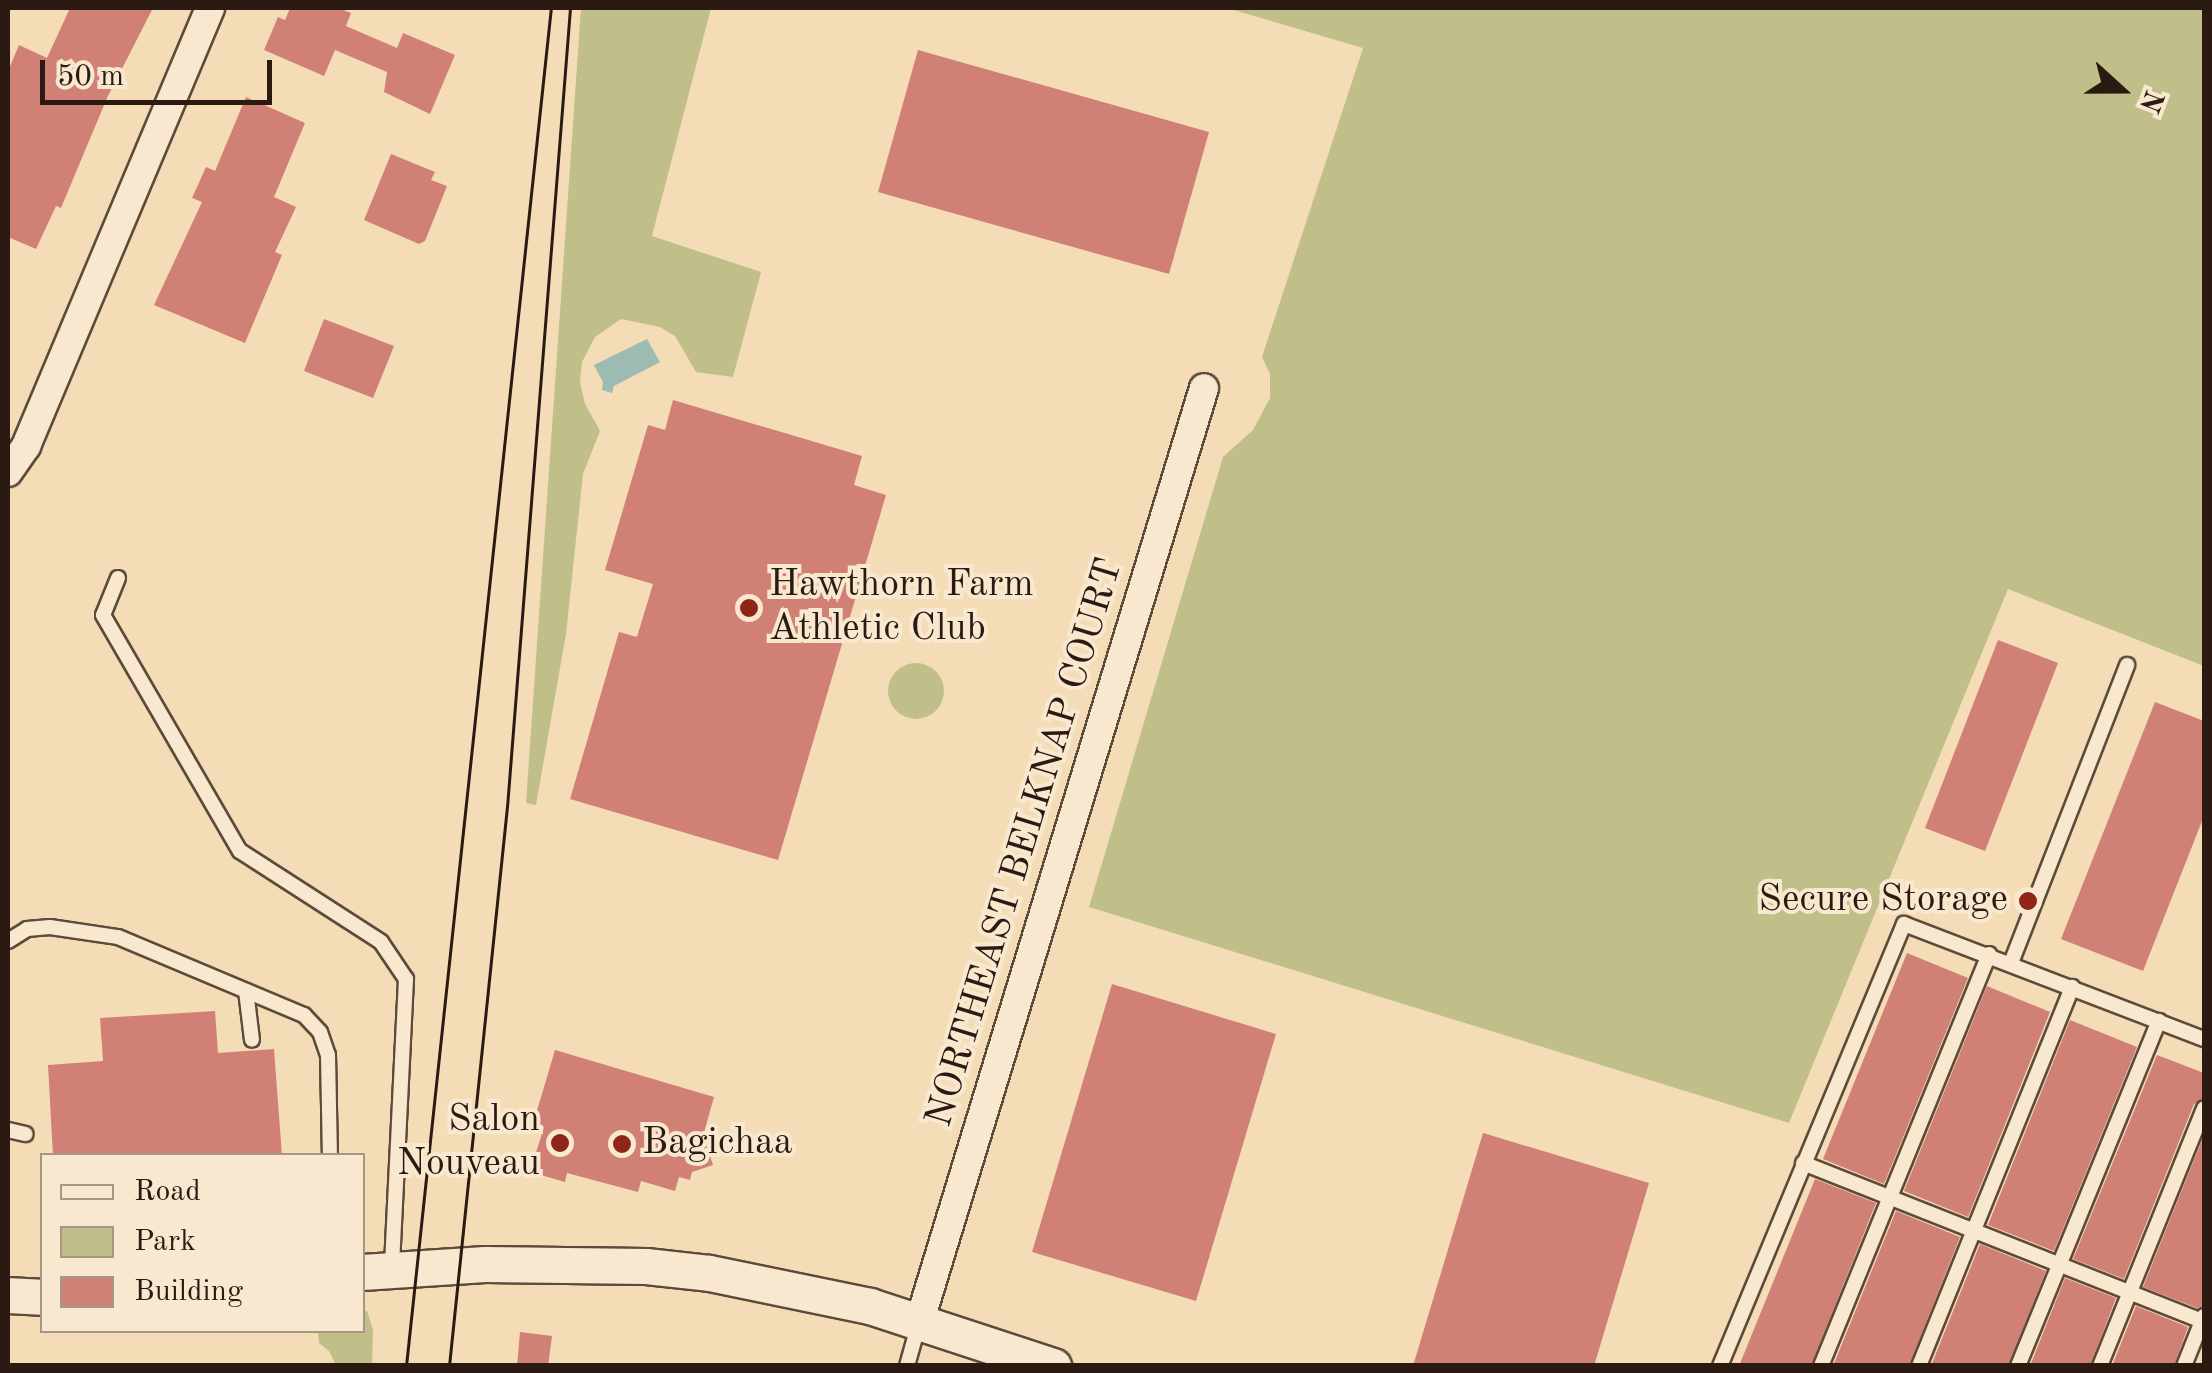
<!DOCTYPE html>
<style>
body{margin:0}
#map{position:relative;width:2212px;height:1373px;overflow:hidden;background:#f4dcb6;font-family:"Old Standard TT",serif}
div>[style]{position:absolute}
.green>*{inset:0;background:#c0bf8a}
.round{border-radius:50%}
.water>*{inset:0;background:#9cbbb1}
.building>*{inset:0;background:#d08075}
.roads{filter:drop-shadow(2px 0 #5d4a3a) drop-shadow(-2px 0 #5d4a3a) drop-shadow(0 2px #5d4a3a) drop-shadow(0 -2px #5d4a3a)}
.service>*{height:14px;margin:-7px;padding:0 7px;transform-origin:7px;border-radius:7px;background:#f8e8d0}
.minor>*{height:28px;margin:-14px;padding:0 14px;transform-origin:14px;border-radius:14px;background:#f8e8d0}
.tertiary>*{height:35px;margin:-17.5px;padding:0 17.5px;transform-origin:17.5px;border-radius:17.5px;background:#f8e8d0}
.tram>*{height:2.5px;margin:-1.25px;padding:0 1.25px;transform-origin:1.25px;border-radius:1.25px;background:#2b1a11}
.dots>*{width:28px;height:28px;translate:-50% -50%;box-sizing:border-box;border:5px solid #f8e8d0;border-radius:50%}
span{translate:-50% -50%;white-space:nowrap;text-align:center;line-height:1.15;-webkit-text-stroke:8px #f8e8d0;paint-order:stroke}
.poi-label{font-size:38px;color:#2b1a11}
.left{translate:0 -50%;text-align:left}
.right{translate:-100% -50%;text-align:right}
.street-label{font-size:38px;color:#2b1a11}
.frame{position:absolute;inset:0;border:10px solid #2b1a11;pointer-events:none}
.legend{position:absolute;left:40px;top:1153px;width:325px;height:180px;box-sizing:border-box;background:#f8e8d0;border:2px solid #a69684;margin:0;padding:12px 18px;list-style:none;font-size:30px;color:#2b1a11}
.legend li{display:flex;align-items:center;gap:20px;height:50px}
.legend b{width:50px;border:2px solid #a69684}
.north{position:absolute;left:2072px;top:40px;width:100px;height:100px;-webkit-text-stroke:8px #f8e8d0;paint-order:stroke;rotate:111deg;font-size:28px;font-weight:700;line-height:40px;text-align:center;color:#2b1a11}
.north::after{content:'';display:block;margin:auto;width:35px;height:45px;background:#2b1a11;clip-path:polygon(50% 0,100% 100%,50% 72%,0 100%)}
.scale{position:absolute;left:40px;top:60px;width:232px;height:45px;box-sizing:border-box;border:5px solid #2b1a11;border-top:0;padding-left:12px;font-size:30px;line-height:35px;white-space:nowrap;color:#2b1a11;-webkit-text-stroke:8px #f8e8d0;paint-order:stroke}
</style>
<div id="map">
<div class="green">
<div style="clip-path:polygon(581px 8px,711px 8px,652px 236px,761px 272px,733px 377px,696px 372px,675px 336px,660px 327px,621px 319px,595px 337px,582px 362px,580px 382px,585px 404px,600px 431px,583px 474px,566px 634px,536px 805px,526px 803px)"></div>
<div style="clip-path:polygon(1227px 8px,2204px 8px,2204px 666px,2008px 589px,1789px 1123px,1089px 907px,1223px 457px,1253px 430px,1270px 398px,1270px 374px,1262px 357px,1363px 48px)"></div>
<div class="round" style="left:888px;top:663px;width:56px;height:56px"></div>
<div style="clip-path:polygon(367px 1311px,373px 1330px,372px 1365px,336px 1365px,329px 1351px,319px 1343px,318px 1331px,362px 1330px,363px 1312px)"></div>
</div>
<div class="water">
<div style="clip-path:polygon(647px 339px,660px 362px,614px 386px,612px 393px,602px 390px,603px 382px,594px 365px)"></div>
</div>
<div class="building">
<div style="clip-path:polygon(70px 8px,153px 8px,107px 98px,61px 208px,56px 206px,36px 249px,8px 237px,8px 71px,19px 45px,47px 58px)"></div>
<div style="clip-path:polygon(290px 8px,338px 8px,351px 13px,346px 26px,397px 48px,403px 33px,455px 55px,430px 114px,384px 92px,387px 72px,335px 50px,324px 76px,264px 50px,278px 17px,285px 20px)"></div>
<div style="clip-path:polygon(918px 50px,1209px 132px,1169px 274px,878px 192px)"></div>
<div style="clip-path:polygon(246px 97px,305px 123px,274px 197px,296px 207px,275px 252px,282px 255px,245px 343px,154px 305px,202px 202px,192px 198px,206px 167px,215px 171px)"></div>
<div style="clip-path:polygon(391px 154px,435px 172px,431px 180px,447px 186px,425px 241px,419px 244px,364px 220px)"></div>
<div style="clip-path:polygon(324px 319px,394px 346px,373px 398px,304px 371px)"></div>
<div style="clip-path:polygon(673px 400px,862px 456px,854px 485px,886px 495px,778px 860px,570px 799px,619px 632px,637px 637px,653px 584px,605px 570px,648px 425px,665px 430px)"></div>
<div style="clip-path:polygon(1998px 640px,2058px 663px,1985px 851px,1925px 828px)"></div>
<div style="clip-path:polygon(2155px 702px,2204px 721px,2204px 816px,2143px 971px,2061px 939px)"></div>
<div style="clip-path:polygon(1907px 953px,1968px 978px,1884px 1184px,1823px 1159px)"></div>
<div style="clip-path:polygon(1112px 984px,1276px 1034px,1196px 1301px,1032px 1252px)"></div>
<div style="clip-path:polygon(1987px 986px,2050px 1012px,1968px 1217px,1904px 1191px)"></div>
<div style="clip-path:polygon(215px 1011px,218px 1053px,274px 1049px,282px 1156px,53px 1156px,48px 1065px,103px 1061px,100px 1018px)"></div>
<div style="clip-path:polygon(2070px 1020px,2137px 1047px,2054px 1251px,1988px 1225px)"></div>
<div style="clip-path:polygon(555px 1050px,714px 1097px,703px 1136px,713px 1165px,692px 1172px,690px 1180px,679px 1177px,675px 1191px,641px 1181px,638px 1192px,567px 1173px,565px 1182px,530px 1172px,544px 1127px,533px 1124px)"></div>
<div style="clip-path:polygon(2157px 1055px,2204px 1073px,2204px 1098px,2194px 1104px,2124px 1279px,2073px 1259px)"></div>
<div style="clip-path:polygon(1483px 1133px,1649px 1183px,1594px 1366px,1413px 1366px)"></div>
<div style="clip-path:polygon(2204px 1135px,2204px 1306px,2197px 1308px,2143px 1287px)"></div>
<div style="clip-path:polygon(1815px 1179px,1876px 1203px,1811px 1366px,1739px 1366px)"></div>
<div style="clip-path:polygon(1896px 1211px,1960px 1237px,1909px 1366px,1833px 1366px)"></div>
<div style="clip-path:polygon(1980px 1244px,2046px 1271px,2008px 1366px,1931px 1366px)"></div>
<div style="clip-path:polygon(2065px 1278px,2116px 1298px,2090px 1366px,2030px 1366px)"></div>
<div style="clip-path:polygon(2136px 1306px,2188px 1327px,2174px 1366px,2112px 1366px)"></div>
<div style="clip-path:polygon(520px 1332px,552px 1336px,548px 1366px,517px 1366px)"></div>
</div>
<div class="roads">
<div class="service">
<div style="left:118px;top:578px;width:40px;rotate:112deg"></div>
<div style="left:103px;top:615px;width:273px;rotate:59.9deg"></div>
<div style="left:240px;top:851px;width:168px;rotate:32.8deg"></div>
<div style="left:381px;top:942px;width:45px;rotate:56deg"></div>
<div style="left:406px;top:979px;width:289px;rotate:92.8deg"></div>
<div style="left:8px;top:941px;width:22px;rotate:-32deg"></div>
<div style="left:27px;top:929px;width:23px;rotate:-5deg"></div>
<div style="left:50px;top:927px;width:69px;rotate:8.4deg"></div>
<div style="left:118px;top:937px;width:202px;rotate:22.8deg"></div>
<div style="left:304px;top:1015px;width:23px;rotate:47deg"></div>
<div style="left:320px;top:1032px;width:24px;rotate:71deg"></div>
<div style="left:328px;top:1055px;width:101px;rotate:88.9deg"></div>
<div style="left:2011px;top:963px;width:320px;rotate:-68.7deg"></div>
<div style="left:246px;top:991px;width:49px;rotate:83deg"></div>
<div style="left:8px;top:1130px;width:18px;rotate:13deg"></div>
<div style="left:1803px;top:1163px;width:431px;rotate:21.6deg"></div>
<div style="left:907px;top:1366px;width:45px;rotate:-74.4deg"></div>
<div style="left:1720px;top:1366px;width:479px;rotate:-67.4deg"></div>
<div style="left:1904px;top:924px;width:321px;rotate:21deg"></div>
<div style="left:1821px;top:1366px;width:445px;rotate:-67.8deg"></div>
<div style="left:1919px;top:1366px;width:409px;rotate:-68deg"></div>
<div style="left:2018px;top:1366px;width:373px;rotate:-67.8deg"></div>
<div style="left:2100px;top:1366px;width:278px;rotate:-68deg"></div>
<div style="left:2184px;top:1366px;width:54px;rotate:-68.2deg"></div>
</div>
<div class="minor">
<div style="left:8px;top:472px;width:32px;rotate:-55deg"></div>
<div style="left:26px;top:446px;width:475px;rotate:-67.2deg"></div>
<div style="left:920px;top:1320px;width:974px;rotate:-73.05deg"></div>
</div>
<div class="tertiary">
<div style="left:362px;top:1272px;width:123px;rotate:-3.7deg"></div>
<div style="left:485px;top:1264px;width:161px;rotate:0.7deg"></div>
<div style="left:646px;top:1266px;width:63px;rotate:6.3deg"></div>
<div style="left:709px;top:1273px;width:164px;rotate:11.6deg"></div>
<div style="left:870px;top:1306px;width:193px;rotate:18.2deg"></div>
<div style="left:8px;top:1295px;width:34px;rotate:3deg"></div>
</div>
</div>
<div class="tram">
<div style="left:406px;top:1366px;width:1366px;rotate:-83.91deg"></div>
<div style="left:449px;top:1366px;width:562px;rotate:-84.08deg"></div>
<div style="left:507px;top:807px;width:801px;rotate:-85.49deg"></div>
</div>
<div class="dots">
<div style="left:749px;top:608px;background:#8f2418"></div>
<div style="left:2028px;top:901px;background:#8f2418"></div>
<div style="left:560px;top:1143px;background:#8f2418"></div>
<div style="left:622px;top:1144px;background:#8f2418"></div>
</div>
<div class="poi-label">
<span class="left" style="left:769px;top:608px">Hawthorn Farm<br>Athletic Club</span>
<span class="right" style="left:2008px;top:901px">Secure Storage</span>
<span class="right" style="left:540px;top:1143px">Salon<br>Nouveau</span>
<span class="left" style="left:642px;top:1144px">Bagichaa</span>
</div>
<div class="street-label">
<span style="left:1026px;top:843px;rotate:-73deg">NORTHEAST BELKNAP COURT</span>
</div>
<div class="frame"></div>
<ul class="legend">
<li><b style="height:12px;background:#f8e8d0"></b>Road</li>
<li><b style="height:28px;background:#c0bf8a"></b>Park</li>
<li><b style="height:28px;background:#d08075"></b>Building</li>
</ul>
<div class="north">N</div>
<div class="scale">50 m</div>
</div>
